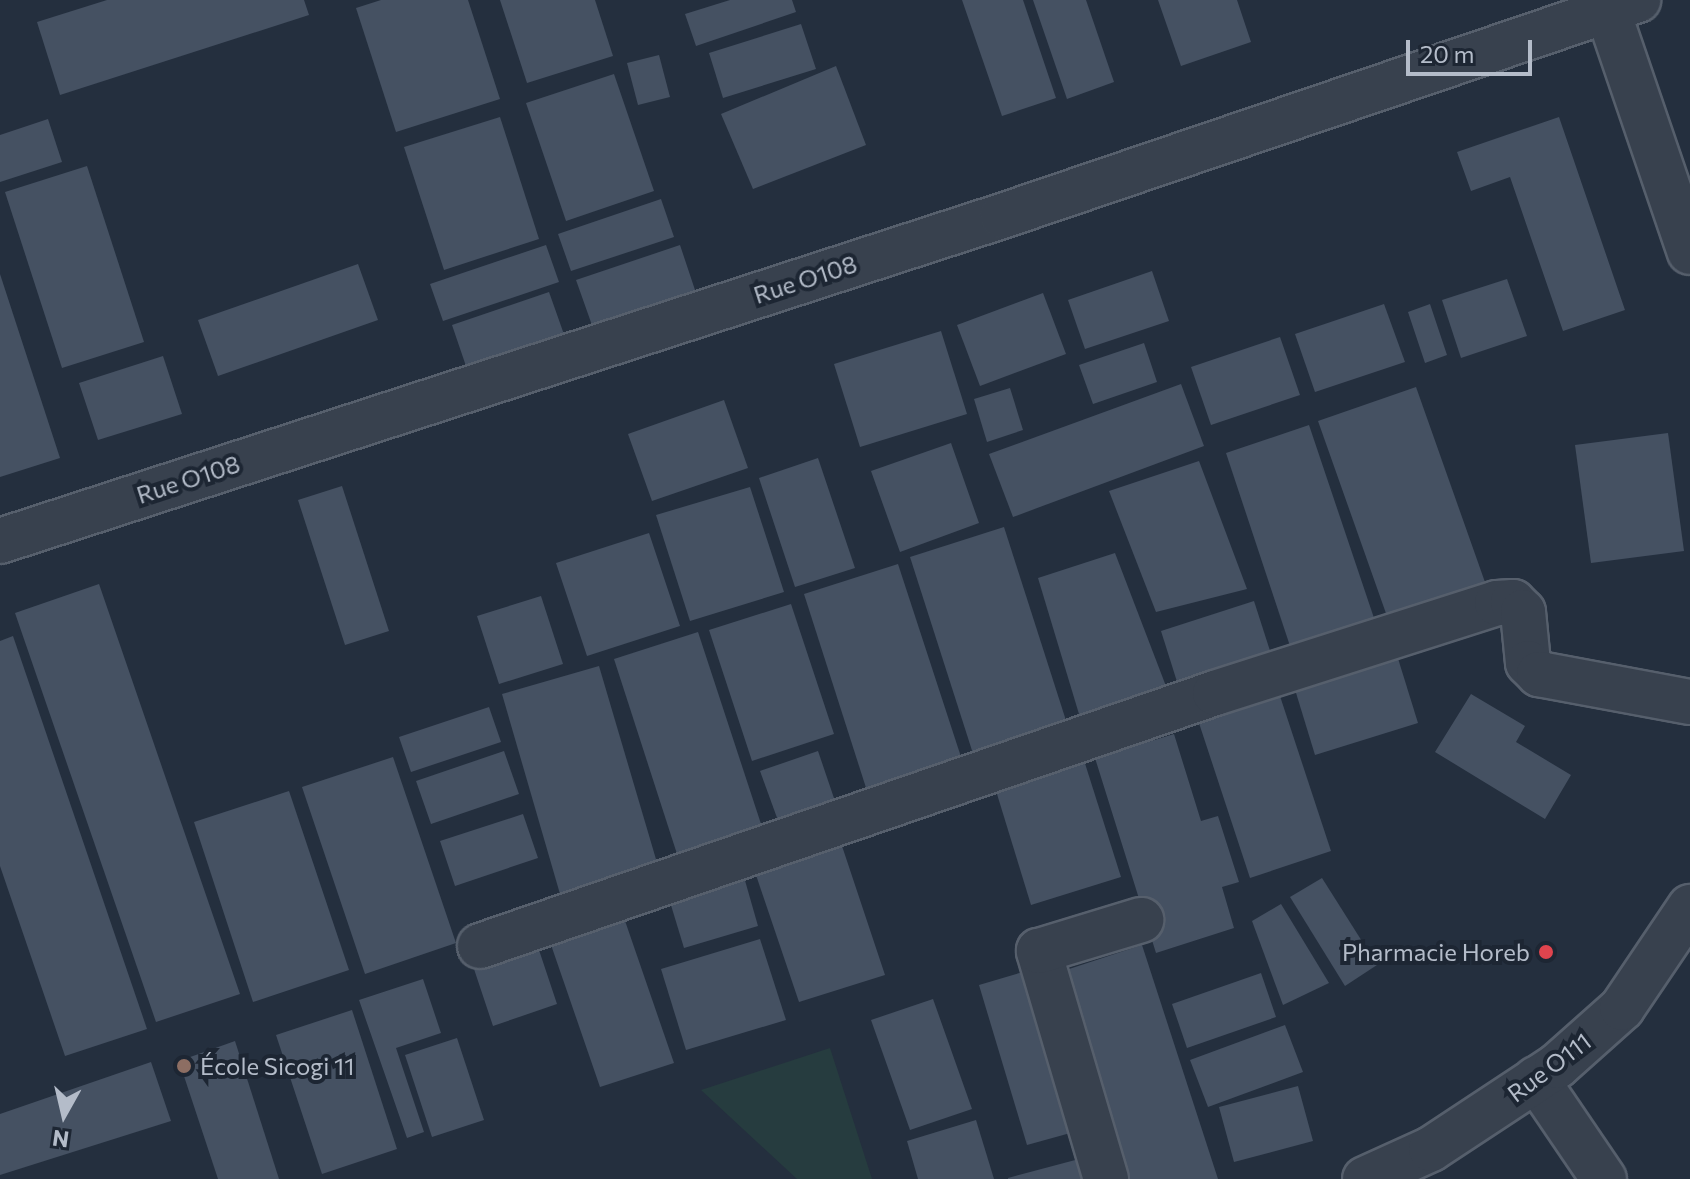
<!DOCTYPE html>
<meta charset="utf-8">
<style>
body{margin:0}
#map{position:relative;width:1690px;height:1179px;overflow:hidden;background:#242f3e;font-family:Commissioner,sans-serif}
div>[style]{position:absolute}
.green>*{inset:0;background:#263c3f}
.building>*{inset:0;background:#455162}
.roads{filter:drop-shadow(2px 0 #565f6c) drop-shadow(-2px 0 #565f6c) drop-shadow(0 2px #565f6c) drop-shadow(0 -2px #565f6c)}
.minor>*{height:44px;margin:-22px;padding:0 22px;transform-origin:22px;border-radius:22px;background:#38414e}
.dots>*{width:22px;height:22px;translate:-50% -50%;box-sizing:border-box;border:4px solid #1d2633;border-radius:50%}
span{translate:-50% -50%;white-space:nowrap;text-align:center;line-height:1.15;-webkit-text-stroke:8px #1d2633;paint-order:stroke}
.street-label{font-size:24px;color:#b4bcc9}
.poi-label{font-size:24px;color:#b4bcc9}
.right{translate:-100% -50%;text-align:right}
.left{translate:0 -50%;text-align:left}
.north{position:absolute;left:24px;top:1075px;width:80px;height:80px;-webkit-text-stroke:6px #1d2633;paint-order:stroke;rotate:188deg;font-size:22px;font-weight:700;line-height:32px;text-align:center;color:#b4bcc9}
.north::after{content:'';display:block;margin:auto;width:28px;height:36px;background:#b4bcc9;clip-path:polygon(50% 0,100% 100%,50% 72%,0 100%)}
.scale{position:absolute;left:1406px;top:40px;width:126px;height:36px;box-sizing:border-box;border:4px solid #b4bcc9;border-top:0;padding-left:10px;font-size:24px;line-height:28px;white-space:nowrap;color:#b4bcc9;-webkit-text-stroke:6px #1d2633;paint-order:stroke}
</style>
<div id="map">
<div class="green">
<div style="clip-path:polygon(830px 1048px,872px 1179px,797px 1179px,701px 1090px)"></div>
</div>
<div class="building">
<div style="clip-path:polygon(107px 0,304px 0,309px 15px,60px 95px,37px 22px)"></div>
<div style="clip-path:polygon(381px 0,468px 0,500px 99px,396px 132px,356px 8px)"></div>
<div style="clip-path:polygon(500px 0,595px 0,613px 56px,527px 83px)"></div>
<div style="clip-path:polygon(730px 0,792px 0,796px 12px,696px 46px,685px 14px)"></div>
<div style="clip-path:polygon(962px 0,1023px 0,1056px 98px,1002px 116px)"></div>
<div style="clip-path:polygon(1033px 0,1086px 0,1114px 82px,1067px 99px)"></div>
<div style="clip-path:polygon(1158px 0,1237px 0,1251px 42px,1181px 66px)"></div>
<div style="clip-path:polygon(801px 24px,816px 69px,723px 98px,709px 53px)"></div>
<div style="clip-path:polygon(659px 55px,670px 97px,638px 105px,627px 63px)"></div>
<div style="clip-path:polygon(836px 66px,866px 145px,753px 189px,721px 114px)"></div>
<div style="clip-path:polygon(614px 74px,654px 191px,566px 221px,526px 103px)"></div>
<div style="clip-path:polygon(500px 117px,539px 239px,444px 270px,404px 147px)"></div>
<div style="clip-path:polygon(1559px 117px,1625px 310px,1563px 331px,1510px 177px,1471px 191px,1457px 152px)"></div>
<div style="clip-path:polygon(48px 119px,62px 162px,0 182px,0 135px)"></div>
<div style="clip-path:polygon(87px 166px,144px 342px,62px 368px,5px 192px)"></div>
<div style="clip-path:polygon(661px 199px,674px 237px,571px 271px,558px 234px)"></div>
<div style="clip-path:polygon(546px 245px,559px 282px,443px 321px,430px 284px)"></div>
<div style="clip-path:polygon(680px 245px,696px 293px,593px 328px,576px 280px)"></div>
<div style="clip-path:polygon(358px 264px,378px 320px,218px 376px,198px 320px)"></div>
<div style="clip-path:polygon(1152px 271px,1169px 321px,1085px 349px,1068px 300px)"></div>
<div style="clip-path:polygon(0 274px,60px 458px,0 477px)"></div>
<div style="clip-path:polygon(1507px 279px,1527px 336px,1461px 358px,1442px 300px)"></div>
<div style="clip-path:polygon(549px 292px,566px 340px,468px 372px,452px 325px)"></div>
<div style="clip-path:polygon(1043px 293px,1066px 354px,980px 386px,957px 325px)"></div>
<div style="clip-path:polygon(1384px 304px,1405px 362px,1315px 392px,1295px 334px)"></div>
<div style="clip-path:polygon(1430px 304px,1447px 355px,1425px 363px,1408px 312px)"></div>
<div style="clip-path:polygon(941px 331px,967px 414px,860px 447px,834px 364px)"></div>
<div style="clip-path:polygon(1280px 337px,1300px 395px,1211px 425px,1191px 367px)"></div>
<div style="clip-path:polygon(1144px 343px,1157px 382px,1093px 404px,1079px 365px)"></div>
<div style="clip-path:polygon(163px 356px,182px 414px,98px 440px,79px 383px)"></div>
<div style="clip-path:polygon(1181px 384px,1204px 446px,1013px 517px,989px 454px)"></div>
<div style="clip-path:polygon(1416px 387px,1486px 585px,1388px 619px,1318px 421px)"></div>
<div style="clip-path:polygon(1010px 388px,1023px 430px,987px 442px,974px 399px)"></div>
<div style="clip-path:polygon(724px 400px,748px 468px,652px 501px,628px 434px)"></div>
<div style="clip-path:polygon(1309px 425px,1375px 621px,1291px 649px,1226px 453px)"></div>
<div style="clip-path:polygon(1668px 433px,1684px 551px,1591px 563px,1575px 445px)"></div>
<div style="clip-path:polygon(951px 443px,979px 523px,900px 552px,871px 471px)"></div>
<div style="clip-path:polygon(818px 458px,855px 568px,795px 587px,759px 478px)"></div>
<div style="clip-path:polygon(1199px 461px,1247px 589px,1156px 612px,1109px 491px)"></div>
<div style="clip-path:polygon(342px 486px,389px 631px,345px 645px,298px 500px)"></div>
<div style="clip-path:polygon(750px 487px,784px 592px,690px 621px,656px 515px)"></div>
<div style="clip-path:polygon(1004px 527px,1070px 733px,976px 763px,910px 557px)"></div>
<div style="clip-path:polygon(649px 533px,680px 626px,587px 656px,556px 563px)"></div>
<div style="clip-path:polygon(1115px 553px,1169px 694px,1082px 724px,1038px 578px)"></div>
<div style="clip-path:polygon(898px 564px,963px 763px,868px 794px,804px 594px)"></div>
<div style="clip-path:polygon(99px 584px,240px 994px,156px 1022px,15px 613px)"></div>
<div style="clip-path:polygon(541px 596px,563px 664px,499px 684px,477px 616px)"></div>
<div style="clip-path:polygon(1254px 601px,1272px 657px,1179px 688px,1161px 631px)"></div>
<div style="clip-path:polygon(791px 604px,834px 734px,752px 761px,709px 630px)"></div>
<div style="clip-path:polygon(698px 632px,763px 830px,678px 857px,614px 659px)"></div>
<div style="clip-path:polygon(13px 636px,147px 1029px,65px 1056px,0 866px,0 641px)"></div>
<div style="clip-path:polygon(1396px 652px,1418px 723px,1315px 755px,1293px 683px)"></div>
<div style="clip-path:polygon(599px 666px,658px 866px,560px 894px,502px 694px)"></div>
<div style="clip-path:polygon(1278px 690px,1331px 851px,1250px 878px,1197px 717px)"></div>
<div style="clip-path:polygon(1471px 694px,1525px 726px,1516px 742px,1571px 775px,1545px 819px,1435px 752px)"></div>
<div style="clip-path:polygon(489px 707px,501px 742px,411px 772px,399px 737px)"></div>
<div style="clip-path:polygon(1174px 734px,1201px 821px,1218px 816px,1239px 882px,1222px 887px,1234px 928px,1156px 953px,1095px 758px)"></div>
<div style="clip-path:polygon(504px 751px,519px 794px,431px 824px,416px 781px)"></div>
<div style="clip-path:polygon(818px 751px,837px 807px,780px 826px,760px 771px)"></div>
<div style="clip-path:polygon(1082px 754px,1121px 877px,1031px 905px,993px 781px)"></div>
<div style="clip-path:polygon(393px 757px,456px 943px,365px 974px,302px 787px)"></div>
<div style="clip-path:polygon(289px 791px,349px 970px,253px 1002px,194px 822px)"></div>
<div style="clip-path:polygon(523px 814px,538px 858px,455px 886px,440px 841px)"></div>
<div style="clip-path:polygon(842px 846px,885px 975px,799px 1002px,756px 875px)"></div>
<div style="clip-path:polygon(742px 870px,758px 926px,684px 948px,667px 892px)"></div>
<div style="clip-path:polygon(1322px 878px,1377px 965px,1345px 986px,1290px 897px)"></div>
<div style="clip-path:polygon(1281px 904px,1329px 983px,1283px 1005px,1252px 921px)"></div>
<div style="clip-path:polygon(623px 915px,674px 1063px,600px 1087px,549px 939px)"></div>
<div style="clip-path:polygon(760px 939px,786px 1020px,686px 1050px,661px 969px)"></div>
<div style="clip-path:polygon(536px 941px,557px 1004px,493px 1026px,472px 963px)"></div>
<div style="clip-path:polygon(1142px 945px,1218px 1179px,1127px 1179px,1060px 972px)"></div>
<div style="clip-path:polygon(1026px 971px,1074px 1132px,1027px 1145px,979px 985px)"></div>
<div style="clip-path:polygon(1261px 973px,1276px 1017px,1187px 1048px,1172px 1004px)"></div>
<div style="clip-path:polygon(423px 979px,441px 1033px,396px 1048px,424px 1132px,407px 1138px,359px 1000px)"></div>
<div style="clip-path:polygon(933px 999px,972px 1109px,910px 1130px,871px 1020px)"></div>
<div style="clip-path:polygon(352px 1010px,397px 1149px,322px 1174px,276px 1035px)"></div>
<div style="clip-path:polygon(1285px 1025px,1303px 1072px,1208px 1107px,1190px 1060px)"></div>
<div style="clip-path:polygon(457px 1038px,484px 1120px,432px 1137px,405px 1055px)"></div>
<div style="clip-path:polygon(235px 1041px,279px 1179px,218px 1179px,179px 1061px)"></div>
<div style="clip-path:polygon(151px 1062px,171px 1121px,0 1175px,0 1114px)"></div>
<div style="clip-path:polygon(1298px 1086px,1313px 1141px,1234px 1162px,1219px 1107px)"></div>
<div style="clip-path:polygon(976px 1120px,994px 1179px,918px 1179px,907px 1141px)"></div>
<div style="clip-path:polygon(1079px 1159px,1084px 1179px,1008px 1179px,1008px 1178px)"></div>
</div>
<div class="roads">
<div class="minor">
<div style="left:1604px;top:0;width:266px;rotate:71.2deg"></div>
<div style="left:0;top:541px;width:1053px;rotate:-17.97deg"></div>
<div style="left:1002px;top:216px;width:672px;rotate:-18.76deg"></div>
<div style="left:480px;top:946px;width:777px;rotate:-18.99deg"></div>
<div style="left:1215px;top:693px;width:296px;rotate:-17.7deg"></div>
<div style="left:1497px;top:603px;width:16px;rotate:-4deg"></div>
<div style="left:1513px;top:602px;width:14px;rotate:45deg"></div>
<div style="left:1523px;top:612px;width:51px;rotate:84.4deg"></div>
<div style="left:1528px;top:663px;width:16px;rotate:45deg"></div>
<div style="left:1539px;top:674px;width:154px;rotate:10.5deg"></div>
<div style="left:1536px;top:1079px;width:121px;rotate:55.8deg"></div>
<div style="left:1106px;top:1179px;width:238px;rotate:-106.4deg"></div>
<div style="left:1039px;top:951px;width:107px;rotate:-16.9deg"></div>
<div style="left:1365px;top:1179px;width:72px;rotate:-24.4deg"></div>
<div style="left:1431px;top:1149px;width:151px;rotate:-33.4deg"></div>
<div style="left:1557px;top:1066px;width:87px;rotate:-41.7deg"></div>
<div style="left:1622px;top:1008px;width:122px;rotate:-56deg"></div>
</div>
</div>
<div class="dots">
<div style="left:1546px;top:952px;background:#e0444e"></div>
<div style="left:184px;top:1066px;background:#8d6e63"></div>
</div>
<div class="street-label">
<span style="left:805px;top:279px;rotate:-18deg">Rue O108</span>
<span style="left:188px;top:479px;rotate:-18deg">Rue O108</span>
<span style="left:1549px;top:1067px;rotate:-37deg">Rue O111</span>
</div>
<div class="poi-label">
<span class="right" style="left:1530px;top:952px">Pharmacie Horeb</span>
<span class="left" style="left:200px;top:1066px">École Sicogi 11</span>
</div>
<div class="north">N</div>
<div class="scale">20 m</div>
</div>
